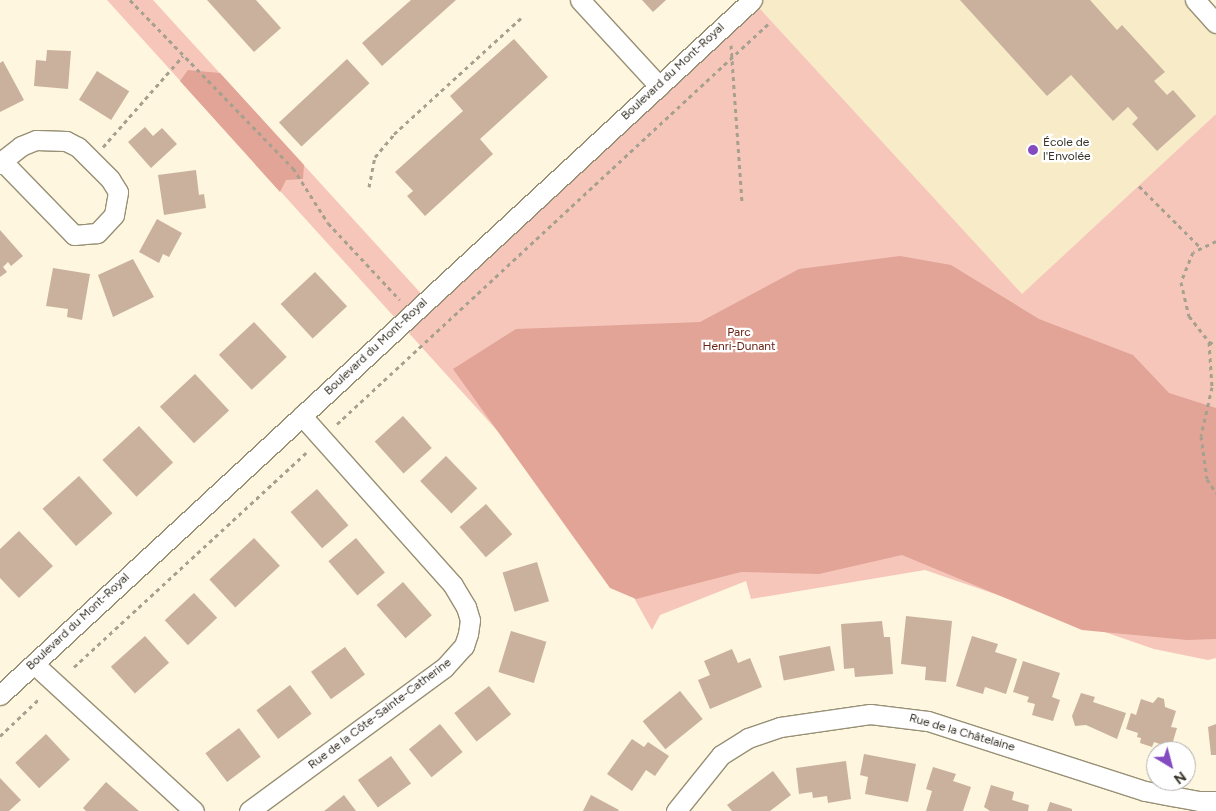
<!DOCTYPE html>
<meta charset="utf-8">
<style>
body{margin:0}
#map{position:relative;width:1216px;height:811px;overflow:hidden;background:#fef6df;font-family:Figtree,sans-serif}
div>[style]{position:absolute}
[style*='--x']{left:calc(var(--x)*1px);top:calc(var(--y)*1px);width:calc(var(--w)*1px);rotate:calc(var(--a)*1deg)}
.built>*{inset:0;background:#f8ecc8}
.green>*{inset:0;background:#f7c6bb}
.forest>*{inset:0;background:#e1a496}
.building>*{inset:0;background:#c9b19d;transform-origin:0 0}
.path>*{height:3px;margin-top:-1.5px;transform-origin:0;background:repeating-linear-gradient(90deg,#a6a08e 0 4px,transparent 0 8px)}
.roads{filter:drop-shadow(1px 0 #989075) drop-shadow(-1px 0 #989075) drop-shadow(0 1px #989075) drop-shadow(0 -1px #989075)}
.minor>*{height:19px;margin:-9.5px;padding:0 9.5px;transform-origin:9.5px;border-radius:9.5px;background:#fff}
.dots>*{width:14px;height:14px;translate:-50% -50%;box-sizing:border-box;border:2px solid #fff;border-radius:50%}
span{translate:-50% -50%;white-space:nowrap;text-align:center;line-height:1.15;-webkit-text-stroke:4.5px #fff;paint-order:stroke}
.street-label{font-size:12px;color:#373328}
.poi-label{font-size:12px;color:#373328}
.left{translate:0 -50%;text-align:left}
.park-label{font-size:12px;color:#6a2215}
.north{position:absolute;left:1146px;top:741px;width:50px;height:50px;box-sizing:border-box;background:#fff;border:1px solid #afada9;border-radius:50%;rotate:143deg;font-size:14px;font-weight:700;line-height:20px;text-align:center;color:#373328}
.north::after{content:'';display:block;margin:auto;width:18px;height:22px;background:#844bc1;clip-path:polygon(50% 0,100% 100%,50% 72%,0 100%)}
</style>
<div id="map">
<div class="built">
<i style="clip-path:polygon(752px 0,1195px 0,1216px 23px,1216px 114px,1022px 295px)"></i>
</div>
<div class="green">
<i style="clip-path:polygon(107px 0,153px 0,427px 300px,752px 0,1022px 294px,1216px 114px,1216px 658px,1208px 660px,1154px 649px,925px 570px,751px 599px,746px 581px,660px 615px,652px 630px,610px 555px)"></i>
</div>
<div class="forest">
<i style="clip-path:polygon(188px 70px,220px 73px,304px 165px,303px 179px,286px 180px,280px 192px,180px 81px)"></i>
<i style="clip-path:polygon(900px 256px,951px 265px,1039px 319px,1133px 355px,1169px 393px,1216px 408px,1216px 639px,1187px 640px,1082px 630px,902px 555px,819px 574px,741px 572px,636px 599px,610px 588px,453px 369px,516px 329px,700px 322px,799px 269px)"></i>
</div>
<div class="building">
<i style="clip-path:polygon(207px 0,256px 0,281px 28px,254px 52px)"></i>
<i style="clip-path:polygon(411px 0,456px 0,382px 66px,362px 43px)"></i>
<i style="clip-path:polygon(642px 0,666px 0,653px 12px)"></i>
<i style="clip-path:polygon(960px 0,1090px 0,1117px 30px,1122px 25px,1165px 72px,1154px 81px,1167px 95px,1173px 90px,1196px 116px,1157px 151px,1132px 124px,1138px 118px,1128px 107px,1113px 121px,1071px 75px,1047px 96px)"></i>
<i style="clip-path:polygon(514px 39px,548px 77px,480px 139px,493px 154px,425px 216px,407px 196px,413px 191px,395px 172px,463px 111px,450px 96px)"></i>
<i style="clip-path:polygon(47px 50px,71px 51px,68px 89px,34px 86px,36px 60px,46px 61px)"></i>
<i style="left:347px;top:59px;width:33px;height:93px;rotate:47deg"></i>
<i style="clip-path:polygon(3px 61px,24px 100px,0 112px,0 63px)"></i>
<i style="left:97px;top:71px;width:38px;height:34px;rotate:32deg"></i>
<i style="clip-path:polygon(145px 127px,153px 136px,162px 128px,177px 144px,151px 168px,128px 142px)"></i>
<i style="clip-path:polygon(196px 170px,199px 195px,204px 194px,206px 208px,164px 215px,158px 175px)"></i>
<i style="clip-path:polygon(157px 219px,182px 233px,169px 257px,163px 254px,159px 263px,139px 252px)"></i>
<i style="clip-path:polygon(0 230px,23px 256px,11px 266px,8px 262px,3px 267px,7px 272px,0 277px)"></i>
<i style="clip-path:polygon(133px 259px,154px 297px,113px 317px,98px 275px)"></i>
<i style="clip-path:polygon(53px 268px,90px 274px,82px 320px,67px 317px,68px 309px,46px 306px)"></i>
<i style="left:315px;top:272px;width:47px;height:47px;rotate:47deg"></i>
<i style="left:254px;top:322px;width:48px;height:48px;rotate:47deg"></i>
<i style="left:195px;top:374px;width:50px;height:48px;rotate:47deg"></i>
<i style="left:403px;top:416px;width:43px;height:38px;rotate:48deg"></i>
<i style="left:139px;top:426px;width:50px;height:50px;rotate:47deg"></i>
<i style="left:446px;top:456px;width:45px;height:36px;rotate:46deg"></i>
<i style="left:79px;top:476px;width:50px;height:49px;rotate:48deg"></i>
<i style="left:317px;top:489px;width:48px;height:35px;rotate:49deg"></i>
<i style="left:486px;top:504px;width:40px;height:35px;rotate:49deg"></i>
<i style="clip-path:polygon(19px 531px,53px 566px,19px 598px,0 578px,0 549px)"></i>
<i style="left:254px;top:538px;width:38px;height:61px;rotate:47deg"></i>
<i style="left:356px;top:538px;width:45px;height:36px;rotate:50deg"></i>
<i style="left:537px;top:562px;width:41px;height:36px;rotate:73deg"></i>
<i style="left:403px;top:582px;width:44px;height:35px;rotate:49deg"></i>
<i style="left:194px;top:593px;width:34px;height:40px;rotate:47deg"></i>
<i style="clip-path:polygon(906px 616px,952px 621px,946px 682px,925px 680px,926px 667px,901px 664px)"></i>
<i style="clip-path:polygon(882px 621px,884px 637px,890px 637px,893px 674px,855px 677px,854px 668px,844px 669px,841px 624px)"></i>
<i style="left:511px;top:631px;width:37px;height:43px;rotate:17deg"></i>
<i style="left:145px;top:636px;width:36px;height:46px;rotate:48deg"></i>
<i style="clip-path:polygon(972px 636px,998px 644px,995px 652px,1017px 659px,1006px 694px,985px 687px,983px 694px,956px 686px)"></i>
<i style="left:830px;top:646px;width:25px;height:52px;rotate:79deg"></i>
<i style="left:345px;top:647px;width:34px;height:42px;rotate:54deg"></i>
<i style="clip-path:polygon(732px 649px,738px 663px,750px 658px,762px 687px,710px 709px,698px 680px,710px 675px,704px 661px)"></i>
<i style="clip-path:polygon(1023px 661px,1060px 673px,1052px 697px,1060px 700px,1053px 721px,1032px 715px,1035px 704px,1027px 702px,1029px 697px,1013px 692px)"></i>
<i style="left:290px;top:685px;width:36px;height:42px;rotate:53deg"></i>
<i style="left:489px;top:686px;width:36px;height:44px;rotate:52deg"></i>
<i style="left:680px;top:691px;width:36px;height:48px;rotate:51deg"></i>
<i style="clip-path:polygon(1081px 693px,1095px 697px,1093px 702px,1126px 713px,1117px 739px,1086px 725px,1075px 726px,1072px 716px)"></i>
<i style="clip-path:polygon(1158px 697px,1164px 699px,1165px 707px,1176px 711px,1171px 727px,1177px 728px,1171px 748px,1154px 742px,1152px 747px,1140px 743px,1141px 738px,1137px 737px,1138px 733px,1126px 729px,1131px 713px,1136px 715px,1141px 699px,1153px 703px)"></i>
<i style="left:440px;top:724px;width:36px;height:40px;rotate:51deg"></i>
<i style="clip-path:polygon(1216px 724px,1216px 755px,1211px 755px,1208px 727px)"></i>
<i style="left:239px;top:728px;width:36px;height:42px;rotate:53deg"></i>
<i style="left:46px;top:734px;width:35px;height:42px;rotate:47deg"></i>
<i style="clip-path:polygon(632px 739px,644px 747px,648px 742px,669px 756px,655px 776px,646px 770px,632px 791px,607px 774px)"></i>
<i style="clip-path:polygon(864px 754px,916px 764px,908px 802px,865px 794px,868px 777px,860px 775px)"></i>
<i style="left:391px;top:756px;width:34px;height:41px;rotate:54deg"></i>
<i style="clip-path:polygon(846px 761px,851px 799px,828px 803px,827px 796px,813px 798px,812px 792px,799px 794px,796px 768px)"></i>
<i style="clip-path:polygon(933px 767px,956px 774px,953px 781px,971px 787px,963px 811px,926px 811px,932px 791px,926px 789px)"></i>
<i style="clip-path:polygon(773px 771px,791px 795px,770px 811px,732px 811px,727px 805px)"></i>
<i style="clip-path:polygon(0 778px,21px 800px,9px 811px,0 811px)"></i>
<i style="clip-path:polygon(106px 782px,123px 797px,139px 811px,86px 811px,83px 808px)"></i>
<i style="clip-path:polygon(991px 785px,1014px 792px,1012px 800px,1029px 805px,1028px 811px,990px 811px,984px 807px)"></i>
<i style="clip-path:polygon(344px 795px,356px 811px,324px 811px,328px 808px)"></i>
<i style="clip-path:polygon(591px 795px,619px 810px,618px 811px,583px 811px)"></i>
<i style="clip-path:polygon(1050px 802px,1072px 809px,1072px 811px,1047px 811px)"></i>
</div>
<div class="path">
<i style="--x:130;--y:0;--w:234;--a:45.9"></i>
<i style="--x:293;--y:168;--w:65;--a:57.5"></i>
<i style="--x:328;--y:223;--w:105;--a:46.9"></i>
<i style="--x:731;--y:45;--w:156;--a:86"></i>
<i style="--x:103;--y:147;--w:121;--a:-48.7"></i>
<i style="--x:1139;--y:186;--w:88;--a:45"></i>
<i style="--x:369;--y:187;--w:31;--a:-79"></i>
<i style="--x:375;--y:157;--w:30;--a:-50"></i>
<i style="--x:394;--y:134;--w:172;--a:-42.4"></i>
<i style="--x:1216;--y:241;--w:25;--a:154"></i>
<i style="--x:1193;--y:252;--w:32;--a:112"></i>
<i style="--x:1181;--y:282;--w:35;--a:77"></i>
<i style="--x:1189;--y:316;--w:33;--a:52"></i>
<i style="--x:1209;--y:342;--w:8;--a:23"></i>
<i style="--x:1209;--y:342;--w:45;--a:86.2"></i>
<i style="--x:1212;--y:387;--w:50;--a:102.7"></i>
<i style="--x:1201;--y:436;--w:43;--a:82.1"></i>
<i style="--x:1207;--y:479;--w:17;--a:57"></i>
<i style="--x:337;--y:424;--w:588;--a:-42.86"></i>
<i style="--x:74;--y:667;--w:316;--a:-42.7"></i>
<i style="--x:0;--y:736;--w:55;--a:-43.5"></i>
</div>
<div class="roads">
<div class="minor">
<i style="--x:580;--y:0;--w:117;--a:47.4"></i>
<i style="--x:1195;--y:0;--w:31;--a:48"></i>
<i style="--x:0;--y:164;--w:4;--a:-56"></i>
<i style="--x:2;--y:161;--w:24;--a:-38"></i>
<i style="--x:21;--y:146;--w:16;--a:-22"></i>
<i style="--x:36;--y:140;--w:30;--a:2"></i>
<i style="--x:66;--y:141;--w:13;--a:27"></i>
<i style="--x:78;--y:147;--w:45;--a:45"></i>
<i style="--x:110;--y:179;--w:15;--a:58"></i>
<i style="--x:118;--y:192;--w:23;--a:100"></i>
<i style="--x:114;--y:215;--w:25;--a:133"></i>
<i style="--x:97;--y:233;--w:23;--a:175"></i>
<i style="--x:74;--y:235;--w:103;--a:-134.2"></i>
<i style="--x:34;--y:664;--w:217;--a:42.6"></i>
<i style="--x:0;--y:695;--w:1024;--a:-42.74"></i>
<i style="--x:249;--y:811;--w:242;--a:-36.3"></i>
<i style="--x:444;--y:668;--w:30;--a:-48"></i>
<i style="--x:464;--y:646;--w:13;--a:-72"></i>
<i style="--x:468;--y:634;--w:14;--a:-82"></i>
<i style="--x:470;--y:620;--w:14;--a:-107"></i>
<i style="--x:466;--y:607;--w:26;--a:-121"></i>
<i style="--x:453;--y:585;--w:227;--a:-131.8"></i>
<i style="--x:676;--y:811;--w:72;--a:-51.2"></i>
<i style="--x:721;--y:755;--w:32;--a:-32"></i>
<i style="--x:748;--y:738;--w:34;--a:-19"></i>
<i style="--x:780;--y:727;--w:91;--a:-8.2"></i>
<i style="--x:870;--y:714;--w:58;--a:6.9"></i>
<i style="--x:928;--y:721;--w:228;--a:17.9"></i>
<i style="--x:1145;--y:791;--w:55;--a:10.5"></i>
<i style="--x:1199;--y:801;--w:17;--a:0"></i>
</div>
</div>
<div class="dots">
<i style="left:1033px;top:150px;background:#844bc1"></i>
</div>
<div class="street-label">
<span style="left:673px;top:72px;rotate:-43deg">Boulevard du Mont-Royal</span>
<span style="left:376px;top:347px;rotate:-43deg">Boulevard du Mont-Royal</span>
<span style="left:78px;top:622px;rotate:-43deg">Boulevard du Mont-Royal</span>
<span style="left:380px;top:714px;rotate:-37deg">Rue de la Côte-Sainte-Catherine</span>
<span style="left:962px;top:733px;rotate:16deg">Rue de la Châtelaine</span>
</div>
<div class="poi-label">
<span class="left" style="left:1043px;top:150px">École de<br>l'Envolée</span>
</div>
<div class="park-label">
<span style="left:739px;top:340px">Parc<br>Henri-Dunant</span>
</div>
<div class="north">N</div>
</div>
